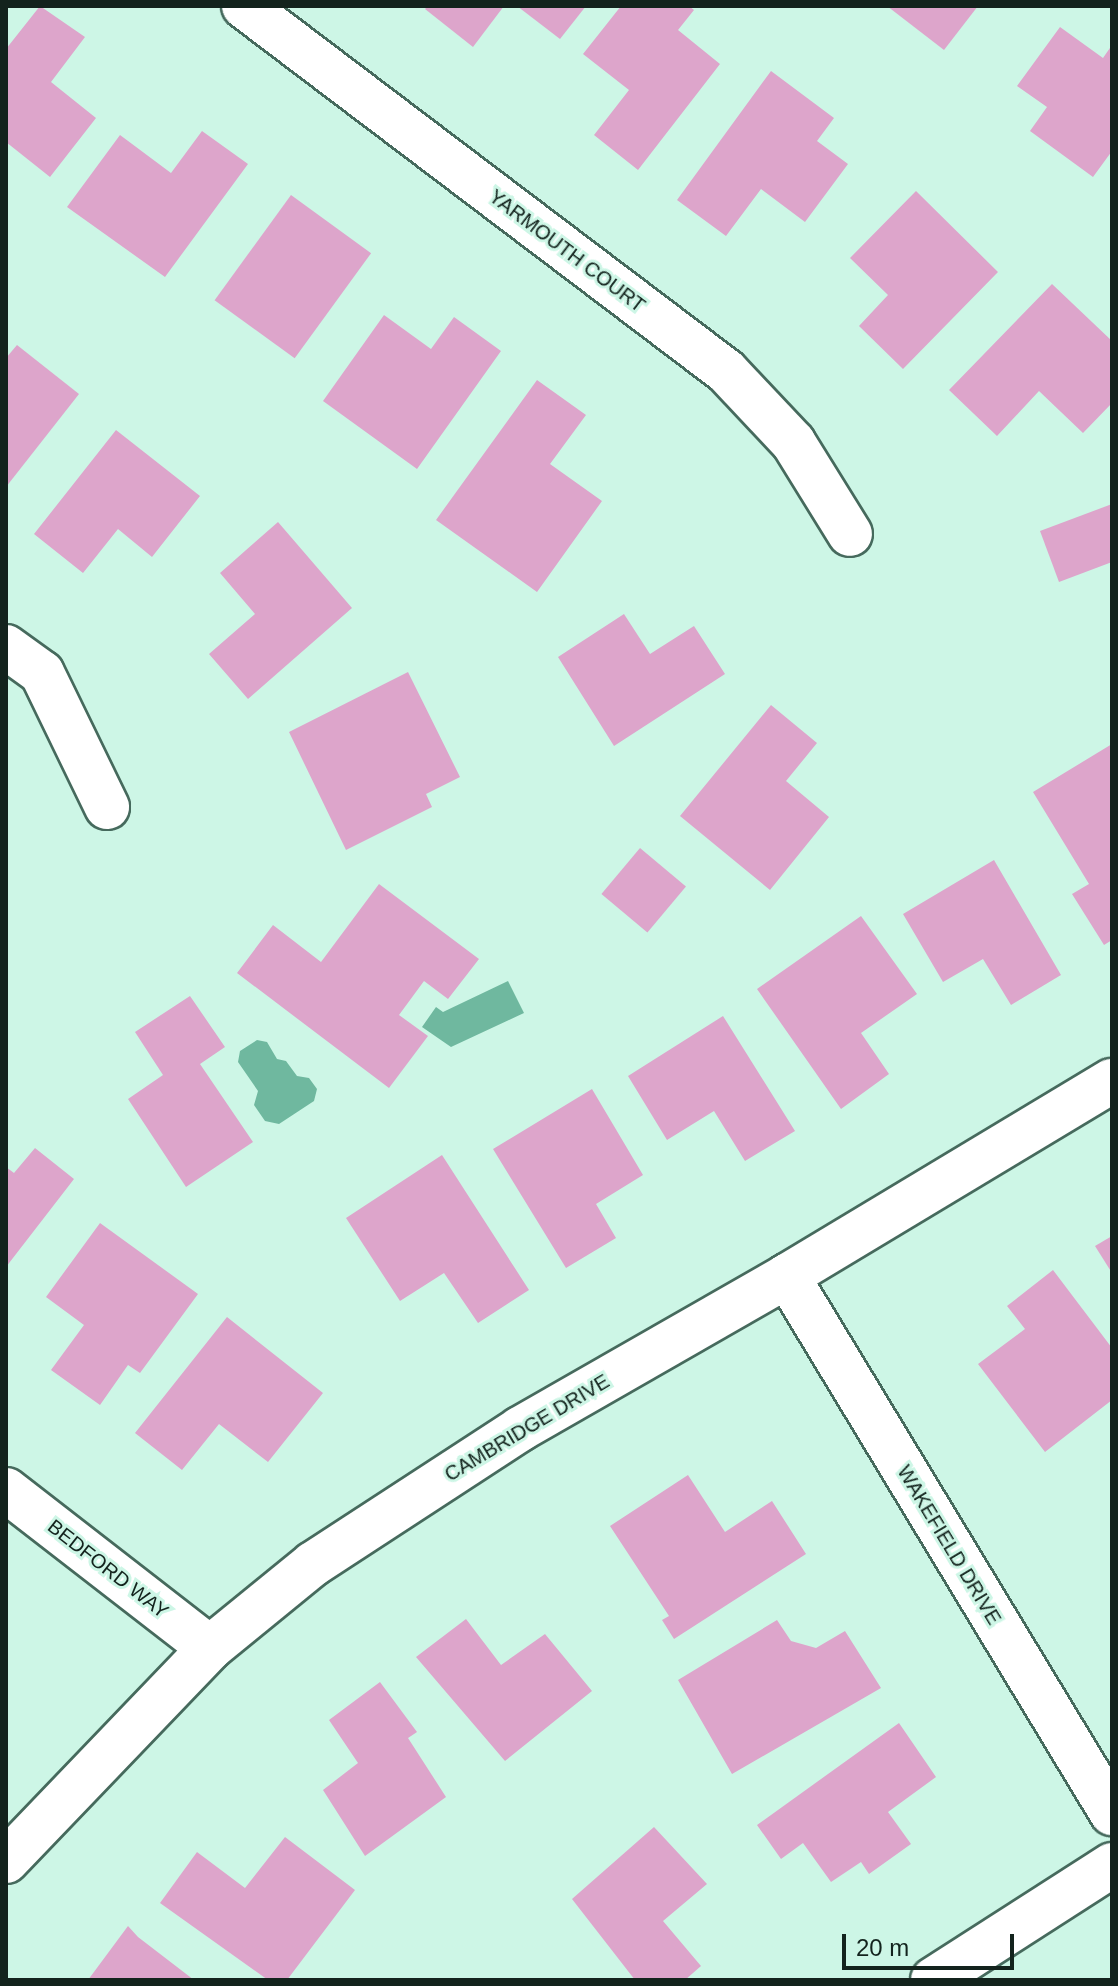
<!DOCTYPE html>
<style>
body{margin:0}
#map{position:relative;width:1118px;height:1986px;overflow:hidden;background:#cdf6e6;font-family:Arial,sans-serif}
div>[style]{position:absolute}
[style*='--x']{left:calc(var(--x)*1px);top:calc(var(--y)*1px);width:calc(var(--w)*1px);rotate:calc(var(--a)*1deg)}
.water>*{inset:0;background:#6fb89f}
.building>*{inset:0;background:#dda5cb;transform-origin:0 0}
.roads{filter:drop-shadow(2px 0 #466a5d) drop-shadow(-2px 0 #466a5d) drop-shadow(0 2px #466a5d) drop-shadow(0 -2px #466a5d)}
.minor>*{height:44px;margin:-22px;padding:0 22px;transform-origin:22px;border-radius:22px;background:#fff}
span{translate:-50% -50%;white-space:nowrap;text-align:center;line-height:1.15;-webkit-text-stroke:6px #cdf6e6;paint-order:stroke}
.street-label{font-size:20px;color:#13231d}
.frame{position:absolute;inset:0;border:8px solid #13231d;pointer-events:none}
.scale{position:absolute;left:842px;top:1934px;width:172px;height:36px;box-sizing:border-box;border:4px solid #13231d;border-top:0;padding-left:10px;font-size:24px;line-height:28px;white-space:nowrap;color:#13231d;-webkit-text-stroke:6px #cdf6e6;paint-order:stroke}
</style>
<div id="map">
<div class="water">
<i style="clip-path:polygon(508px 981px,524px 1013px,451px 1047px,422px 1027px,436px 1007px,443px 1012px)"></i>
<i style="clip-path:polygon(257px 1040px,267px 1042px,277px 1059px,286px 1061px,297px 1076px,309px 1078px,317px 1089px,314px 1101px,279px 1124px,265px 1121px,254px 1105px,258px 1091px,238px 1062px,240px 1051px)"></i>
</div>
<div class="building">
<i style="clip-path:polygon(40px 6px,85px 37px,51px 82px,96px 118px,50px 177px,6px 142px,6px 49px)"></i>
<i style="clip-path:polygon(428px 6px,504px 6px,473px 47px,425px 9px)"></i>
<i style="clip-path:polygon(517px 6px,586px 6px,560px 39px)"></i>
<i style="clip-path:polygon(621px 6px,689px 6px,694px 10px,678px 30px,720px 64px,638px 170px,594px 135px,629px 90px,583px 54px)"></i>
<i style="clip-path:polygon(887px 6px,978px 6px,944px 50px)"></i>
<i style="clip-path:polygon(1060px 27px,1103px 58px,1112px 45px,1112px 151px,1093px 177px,1030px 131px,1047px 107px,1017px 86px)"></i>
<i style="clip-path:polygon(771px 71px,834px 118px,817px 141px,848px 164px,805px 222px,761px 189px,726px 236px,677px 200px)"></i>
<i style="clip-path:polygon(202px 131px,248px 164px,165px 277px,67px 207px,120px 135px,171px 173px)"></i>
<i style="clip-path:polygon(916px 191px,998px 272px,903px 369px,859px 326px,888px 295px,850px 258px)"></i>
<i style="left:291px;top:195px;width:99px;height:130px;rotate:36deg"></i>
<i style="clip-path:polygon(1052px 284px,1112px 341px,1112px 403px,1083px 433px,1039px 391px,997px 436px,949px 390px)"></i>
<i style="clip-path:polygon(384px 315px,431px 349px,454px 317px,501px 351px,417px 469px,323px 401px)"></i>
<i style="clip-path:polygon(17px 345px,79px 394px,6px 487px,6px 358px)"></i>
<i style="clip-path:polygon(537px 380px,586px 415px,550px 464px,602px 501px,537px 592px,436px 520px)"></i>
<i style="clip-path:polygon(116px 430px,200px 496px,152px 557px,118px 529px,83px 573px,34px 534px)"></i>
<i style="clip-path:polygon(1112px 504px,1112px 562px,1059px 582px,1040px 531px)"></i>
<i style="clip-path:polygon(278px 522px,352px 608px,248px 699px,209px 654px,255px 614px,220px 573px)"></i>
<i style="clip-path:polygon(624px 614px,650px 654px,694px 626px,725px 674px,614px 746px,558px 657px)"></i>
<i style="clip-path:polygon(408px 672px,460px 777px,426px 794px,432px 807px,346px 850px,289px 732px)"></i>
<i style="clip-path:polygon(771px 705px,817px 743px,786px 781px,829px 817px,770px 890px,680px 816px)"></i>
<i style="clip-path:polygon(1112px 744px,1112px 940px,1104px 945px,1072px 894px,1089px 884px,1033px 792px)"></i>
<i style="left:640px;top:848px;width:60px;height:60px;rotate:40deg"></i>
<i style="clip-path:polygon(994px 860px,1061px 975px,1011px 1005px,983px 959px,943px 982px,903px 914px)"></i>
<i style="clip-path:polygon(379px 884px,479px 959px,448px 999px,424px 981px,399px 1015px,428px 1036px,389px 1088px,237px 973px,273px 925px,321px 962px)"></i>
<i style="clip-path:polygon(861px 916px,917px 994px,861px 1033px,889px 1074px,841px 1109px,757px 989px)"></i>
<i style="clip-path:polygon(190px 996px,225px 1047px,200px 1064px,253px 1142px,186px 1187px,128px 1099px,163px 1075px,135px 1032px)"></i>
<i style="clip-path:polygon(723px 1016px,795px 1131px,745px 1161px,714px 1111px,667px 1140px,628px 1076px)"></i>
<i style="clip-path:polygon(592px 1089px,643px 1175px,596px 1204px,616px 1238px,566px 1268px,493px 1149px)"></i>
<i style="clip-path:polygon(35px 1148px,74px 1179px,6px 1267px,6px 1167px,14px 1173px)"></i>
<i style="clip-path:polygon(442px 1155px,529px 1290px,478px 1323px,444px 1273px,400px 1301px,346px 1218px)"></i>
<i style="clip-path:polygon(100px 1223px,198px 1294px,140px 1373px,128px 1365px,100px 1405px,51px 1370px,84px 1325px,46px 1297px)"></i>
<i style="clip-path:polygon(1112px 1236px,1112px 1273px,1095px 1246px)"></i>
<i style="clip-path:polygon(1053px 1270px,1112px 1348px,1112px 1400px,1045px 1452px,978px 1364px,1025px 1329px,1007px 1306px)"></i>
<i style="clip-path:polygon(227px 1317px,323px 1393px,268px 1462px,219px 1424px,182px 1470px,135px 1433px)"></i>
<i style="clip-path:polygon(688px 1475px,725px 1532px,772px 1501px,806px 1554px,674px 1639px,662px 1620px,669px 1616px,610px 1526px)"></i>
<i style="clip-path:polygon(466px 1619px,501px 1665px,545px 1634px,592px 1691px,505px 1761px,416px 1657px)"></i>
<i style="clip-path:polygon(777px 1620px,791px 1641px,816px 1648px,845px 1631px,881px 1688px,732px 1774px,678px 1680px)"></i>
<i style="clip-path:polygon(380px 1682px,417px 1732px,408px 1738px,446px 1797px,365px 1856px,323px 1790px,358px 1763px,329px 1720px)"></i>
<i style="clip-path:polygon(899px 1723px,936px 1777px,888px 1812px,911px 1844px,869px 1874px,861px 1862px,831px 1882px,803px 1843px,781px 1859px,757px 1825px)"></i>
<i style="clip-path:polygon(654px 1827px,707px 1884px,663px 1921px,701px 1966px,685px 1980px,635px 1980px,572px 1899px)"></i>
<i style="clip-path:polygon(285px 1837px,355px 1890px,287px 1980px,268px 1980px,160px 1903px,197px 1852px,245px 1888px)"></i>
<i style="clip-path:polygon(128px 1926px,138px 1937px,194px 1980px,88px 1980px)"></i>
</div>
<div class="roads">
<div class="minor">
<i style="--x:244;--y:6;--w:605;--a:37.14"></i>
<i style="--x:726;--y:371;--w:98;--a:46.7"></i>
<i style="--x:793;--y:442;--w:108;--a:58.2"></i>
<i style="--x:6;--y:647;--w:44;--a:35.8"></i>
<i style="--x:42;--y:673;--w:149;--a:64.1"></i>
<i style="--x:787;--y:1276;--w:628;--a:58.82"></i>
<i style="--x:6;--y:1490;--w:258;--a:37.8"></i>
<i style="--x:6;--y:1861;--w:295;--a:-46.2"></i>
<i style="--x:210;--y:1648;--w:133;--a:-39.2"></i>
<i style="--x:313;--y:1564;--w:247;--a:-33.1"></i>
<i style="--x:520;--y:1429;--w:308;--a:-29.8"></i>
<i style="--x:787;--y:1276;--w:379;--a:-31"></i>
<i style="--x:933;--y:1980;--w:213;--a:-32.7"></i>
</div>
</div>
<div class="street-label">
<span style="left:567px;top:251px;rotate:37deg">YARMOUTH COURT</span>
<span style="left:527px;top:1428px;rotate:-31deg">CAMBRIDGE DRIVE</span>
<span style="left:949px;top:1545px;rotate:59deg">WAKEFIELD DRIVE</span>
<span style="left:108px;top:1569px;rotate:38deg">BEDFORD WAY</span>
</div>
<div class="frame"></div>
<div class="scale">20 m</div>
</div>
